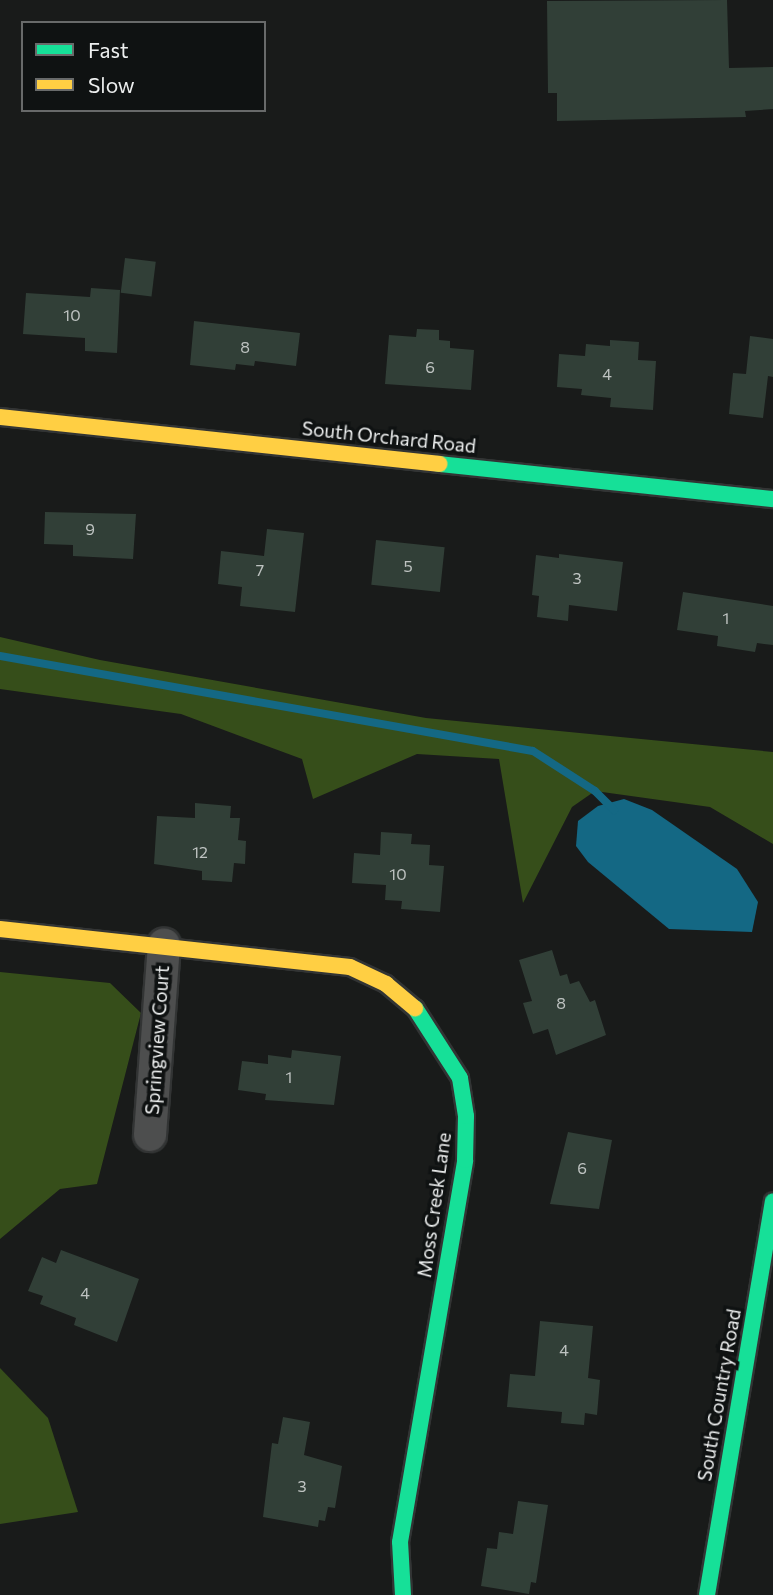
<!DOCTYPE html>
<style>
body{margin:0}
#map{position:relative;width:773px;height:1595px;overflow:hidden;background:#191b1a;font-family:Commissioner,sans-serif}
div>[style]{position:absolute}
[style*='--x']{left:calc(var(--x)*1px);top:calc(var(--y)*1px);width:calc(var(--w)*1px);rotate:calc(var(--a)*1deg)}
.forest>*{inset:0;background:#364e1a}
.water>*{inset:0;background:#146884}
.stream>*{height:8px;margin:-4px;padding:0 4px;transform-origin:4px;border-radius:4px;background:#146884}
.building>*{inset:0;background:#313f37;transform-origin:0 0}
.roads{filter:drop-shadow(2px 0 #323434) drop-shadow(-2px 0 #323434) drop-shadow(0 2px #323434) drop-shadow(0 -2px #323434)}
.street>*{height:32px;margin:-16px;padding:0 16px;transform-origin:16px;border-radius:16px;background:#4d4e4e}
.fast>*{height:16px;margin:-8px;padding:0 8px;transform-origin:8px;border-radius:8px;background:#16e098}
.slow>*{height:16px;margin:-8px;padding:0 8px;transform-origin:8px;border-radius:8px;background:#ffcf43}
span{translate:-50% -50%;white-space:nowrap;text-align:center;line-height:1.15;-webkit-text-stroke:7px #0f1212;paint-order:stroke}
.number-label{font-size:16px;color:#bec3c1}
.number-label span{-webkit-text-stroke-width:0}
.street-label{font-size:19px;color:#edefef}
.legend{position:absolute;left:21px;top:21px;width:245px;height:91px;box-sizing:border-box;background:#0f1212;border:2px solid #686a6a;margin:0;padding:9px 12px;list-style:none;font-size:21px;color:#edefef}
.legend li{display:flex;align-items:center;gap:14px;height:35px}
.legend b{width:35px;border:2px solid #686a6a}
</style>
<div id="map">
<div class="forest">
<i style="clip-path:polygon(0 637px,100px 660px,426px 718px,773px 752px,773px 844px,710px 807px,595px 791px,572px 807px,523px 903px,499px 759px,417px 754px,313px 799px,302px 759px,181px 714px,0 689px)"></i>
<i style="clip-path:polygon(0 972px,110px 983px,141px 1013px,97px 1184px,60px 1189px,0 1239px)"></i>
<i style="clip-path:polygon(0 1368px,48px 1418px,78px 1512px,0 1524px)"></i>
</div>
<div class="water">
<i style="clip-path:polygon(624px 799px,652px 810px,737px 869px,758px 902px,752px 932px,669px 929px,588px 862px,576px 846px,578px 821px,598px 806px)"></i>
</div>
<div class="stream">
<i style="--x:0;--y:656;--w:541;--a:10.11"></i>
<i style="--x:533;--y:751;--w:74;--a:32.8"></i>
<i style="--x:595;--y:791;--w:27;--a:45"></i>
</div>
<div class="building">
<i style="clip-path:polygon(727px 0,729px 68px,773px 67px,773px 109px,745px 111px,746px 117px,557px 121px,557px 93px,548px 93px,547px 1px)"></i>
<i style="left:125px;top:258px;width:31px;height:35px;rotate:7deg"></i>
<i style="clip-path:polygon(91px 288px,120px 290px,117px 353px,85px 351px,85px 338px,23px 334px,26px 293px,90px 297px)"></i>
<i style="clip-path:polygon(194px 321px,300px 333px,296px 366px,255px 361px,254px 366px,236px 364px,235px 370px,190px 365px)"></i>
<i style="clip-path:polygon(417px 329px,439px 330px,439px 340px,450px 341px,450px 348px,474px 350px,471px 390px,385px 384px,389px 335px,416px 337px)"></i>
<i style="clip-path:polygon(750px 336px,773px 339px,773px 377px,768px 376px,763px 418px,729px 414px,733px 373px,746px 374px)"></i>
<i style="clip-path:polygon(610px 340px,639px 342px,638px 360px,656px 361px,653px 410px,610px 407px,611px 398px,581px 395px,582px 389px,557px 387px,559px 354px,585px 356px,586px 344px,610px 346px)"></i>
<i style="clip-path:polygon(45px 512px,136px 514px,133px 559px,73px 556px,73px 545px,44px 544px)"></i>
<i style="clip-path:polygon(267px 529px,304px 533px,295px 612px,240px 606px,242px 587px,218px 584px,221px 551px,264px 556px)"></i>
<i style="left:376px;top:540px;width:69px;height:45px;rotate:6deg"></i>
<i style="clip-path:polygon(559px 554px,623px 562px,617px 611px,569px 605px,568px 621px,537px 617px,539px 596px,532px 595px,536px 555px,559px 558px)"></i>
<i style="clip-path:polygon(683px 592px,773px 606px,773px 645px,757px 643px,755px 652px,717px 646px,718px 636px,677px 630px)"></i>
<i style="clip-path:polygon(195px 803px,231px 806px,230px 818px,240px 818px,238px 840px,246px 841px,245px 864px,234px 863px,232px 882px,202px 880px,202px 871px,154px 864px,157px 816px,195px 818px)"></i>
<i style="clip-path:polygon(381px 832px,412px 834px,411px 844px,430px 845px,429px 865px,444px 866px,440px 912px,401px 909px,402px 901px,385px 900px,386px 885px,352px 883px,354px 853px,380px 855px)"></i>
<i style="clip-path:polygon(552px 950px,560px 976px,567px 974px,570px 984px,579px 981px,590px 1002px,595px 1000px,606px 1035px,556px 1055px,548px 1029px,533px 1034px,523px 1003px,532px 1001px,519px 960px)"></i>
<i style="clip-path:polygon(292px 1050px,341px 1056px,334px 1105px,265px 1100px,266px 1094px,238px 1090px,242px 1061px,268px 1064px,268px 1055px,291px 1058px)"></i>
<i style="clip-path:polygon(568px 1132px,612px 1140px,599px 1209px,550px 1204px)"></i>
<i style="clip-path:polygon(61px 1250px,139px 1279px,117px 1342px,74px 1325px,76px 1318px,40px 1304px,43px 1296px,28px 1291px,42px 1257px,56px 1263px)"></i>
<i style="clip-path:polygon(540px 1321px,593px 1326px,588px 1378px,600px 1380px,597px 1415px,585px 1413px,584px 1425px,561px 1423px,562px 1412px,507px 1407px,510px 1374px,535px 1376px)"></i>
<i style="clip-path:polygon(283px 1417px,310px 1422px,304px 1455px,342px 1466px,335px 1508px,328px 1507px,325px 1521px,319px 1520px,318px 1527px,263px 1517px,272px 1443px,278px 1444px)"></i>
<i style="clip-path:polygon(518px 1501px,548px 1505px,536px 1583px,531px 1582px,529px 1594px,481px 1586px,487px 1548px,497px 1549px,499px 1532px,513px 1534px)"></i>
</div>
<div class="roads">
<div class="street">
<i style="--x:150;--y:1135;--w:191;--a:-85.8"></i>
</div>
<div class="fast">
<i style="--x:439;--y:464;--w:336;--a:6"></i>
<i style="--x:403;--y:1595;--w:53;--a:-93.2"></i>
<i style="--x:400;--y:1542;--w:387;--a:-80.3"></i>
<i style="--x:465;--y:1160;--w:44;--a:-88.7"></i>
<i style="--x:466;--y:1116;--w:38;--a:-99"></i>
<i style="--x:460;--y:1078;--w:83;--a:-122.7"></i>
<i style="--x:707;--y:1595;--w:399;--a:-80.5"></i>
</div>
<div class="slow">
<i style="--x:0;--y:417;--w:442;--a:6.1"></i>
<i style="--x:0;--y:929;--w:352;--a:6.2"></i>
<i style="--x:350;--y:967;--w:40;--a:25"></i>
<i style="--x:386;--y:984;--w:38;--a:40"></i>
</div>
</div>
<div class="number-label">
<span style="left:72px;top:315px">10</span>
<span style="left:245px;top:347px">8</span>
<span style="left:430px;top:367px">6</span>
<span style="left:607px;top:374px">4</span>
<span style="left:90px;top:529px">9</span>
<span style="left:408px;top:566px">5</span>
<span style="left:260px;top:570px">7</span>
<span style="left:577px;top:578px">3</span>
<span style="left:726px;top:618px">1</span>
<span style="left:200px;top:852px">12</span>
<span style="left:398px;top:874px">10</span>
<span style="left:561px;top:1003px">8</span>
<span style="left:289px;top:1077px">1</span>
<span style="left:582px;top:1168px">6</span>
<span style="left:85px;top:1293px">4</span>
<span style="left:564px;top:1350px">4</span>
<span style="left:302px;top:1486px">3</span>
</div>
<div class="street-label">
<span style="left:389px;top:437px;rotate:6deg">South Orchard Road</span>
<span style="left:157px;top:1040px;rotate:-86deg">Springview Court</span>
<span style="left:434px;top:1205px;rotate:-82deg">Moss Creek Lane</span>
<span style="left:719px;top:1395px;rotate:-80deg">South Country Road</span>
</div>
<ul class="legend">
<li><b style="height:9px;background:#16e098"></b>Fast</li>
<li><b style="height:9px;background:#ffcf43"></b>Slow</li>
</ul>
</div>
